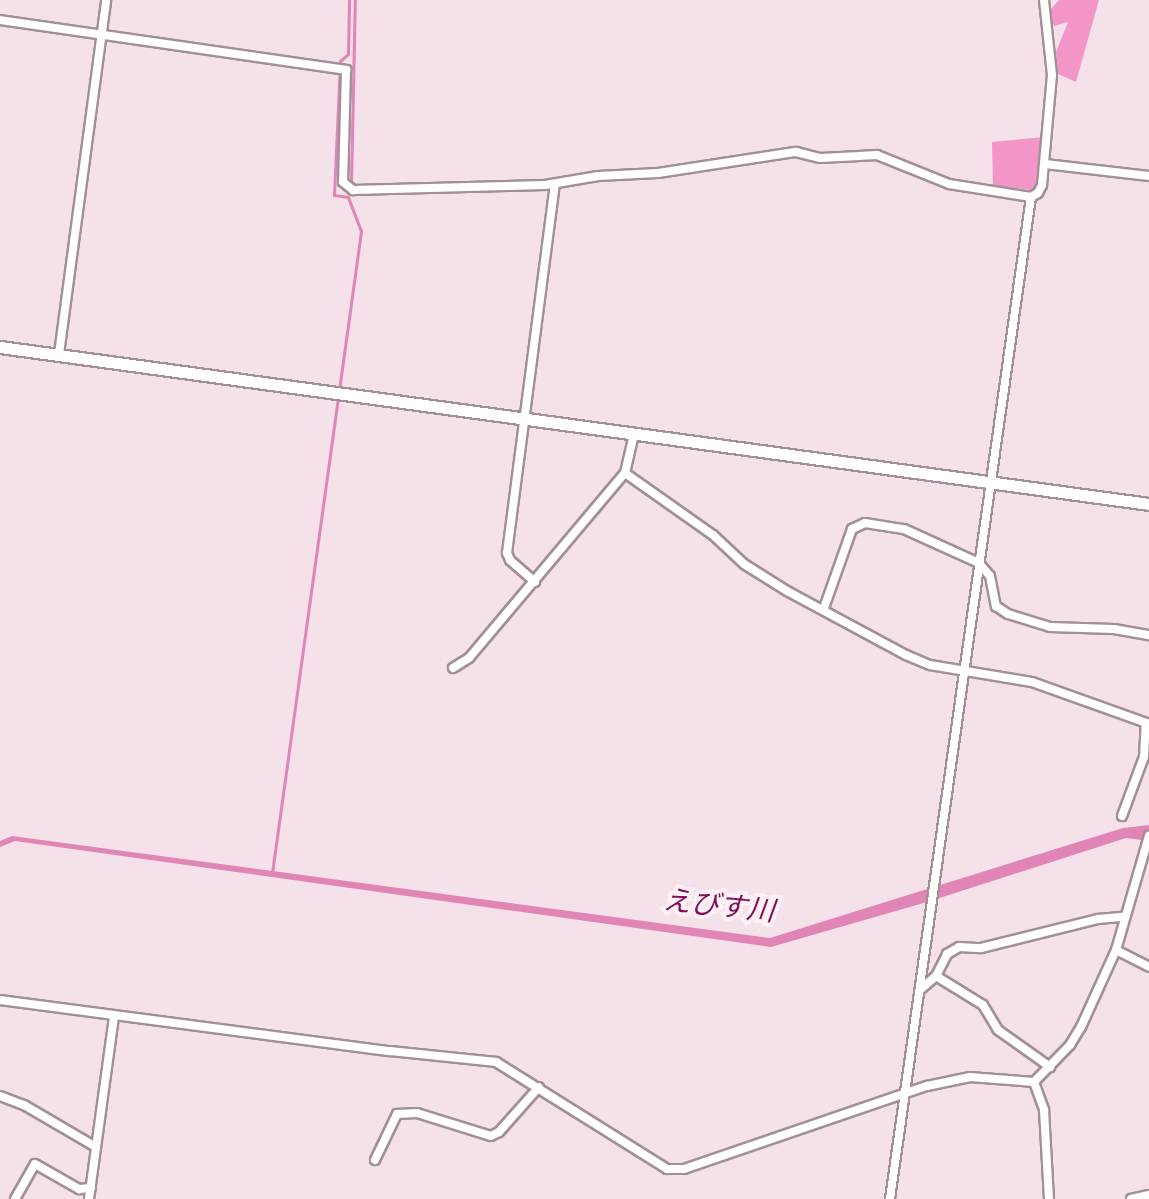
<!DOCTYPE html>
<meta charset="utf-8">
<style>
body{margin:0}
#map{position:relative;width:1149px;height:1199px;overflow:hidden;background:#f5e1ea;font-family:Manrope,"Noto Sans JP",sans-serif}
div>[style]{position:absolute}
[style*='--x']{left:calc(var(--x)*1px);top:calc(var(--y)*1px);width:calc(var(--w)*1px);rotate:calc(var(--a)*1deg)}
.forest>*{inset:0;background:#f395c6}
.water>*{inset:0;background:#e185b6}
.stream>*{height:3px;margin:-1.5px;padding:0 1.5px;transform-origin:1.5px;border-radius:1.5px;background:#e185b6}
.roads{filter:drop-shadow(2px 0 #a28f98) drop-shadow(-2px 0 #a28f98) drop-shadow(0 2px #a28f98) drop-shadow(0 -2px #a28f98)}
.minor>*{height:8px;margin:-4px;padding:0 4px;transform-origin:4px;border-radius:4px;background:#fff}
.tertiary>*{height:11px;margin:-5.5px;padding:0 5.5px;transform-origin:5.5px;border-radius:5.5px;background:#fff}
span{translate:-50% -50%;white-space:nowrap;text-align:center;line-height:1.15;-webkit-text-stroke:8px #fdf1f6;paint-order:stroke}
.water-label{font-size:28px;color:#7f0f57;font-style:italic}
</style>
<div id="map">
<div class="forest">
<i style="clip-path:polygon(1059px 0,1099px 0,1076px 82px,1058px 74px,1056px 52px,1068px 22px,1054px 26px,1049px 11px)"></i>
<i style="clip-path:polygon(1043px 137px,1036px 187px,1030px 190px,993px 185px,992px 142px)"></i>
</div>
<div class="water">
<i style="clip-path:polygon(1149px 825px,1149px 841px,1126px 838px,927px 902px,771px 947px,15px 841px,0 847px,0 841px,12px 836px,770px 938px,1123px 828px)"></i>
</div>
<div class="stream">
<i style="--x:351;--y:184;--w:184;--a:-88.8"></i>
<i style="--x:339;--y:390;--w:161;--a:-82.1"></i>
<i style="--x:361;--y:231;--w:36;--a:-111"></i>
<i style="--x:348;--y:197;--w:14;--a:-172"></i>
<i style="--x:334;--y:195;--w:134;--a:-87.4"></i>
<i style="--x:340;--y:61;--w:11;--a:-41"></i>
<i style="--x:348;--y:54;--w:54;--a:-88.9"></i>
<i style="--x:272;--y:873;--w:481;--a:-82.1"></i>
</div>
<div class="roads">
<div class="minor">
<i style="--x:0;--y:20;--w:350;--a:8.2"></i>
<i style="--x:346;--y:70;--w:112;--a:91.5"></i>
<i style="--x:343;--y:182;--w:13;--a:39"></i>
<i style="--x:353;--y:190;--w:192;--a:-1.5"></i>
<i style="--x:545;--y:185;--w:54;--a:-9.6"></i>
<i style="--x:598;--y:176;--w:60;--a:-2.9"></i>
<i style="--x:658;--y:173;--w:140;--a:-8.7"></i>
<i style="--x:796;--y:152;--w:25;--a:14"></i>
<i style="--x:820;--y:158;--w:57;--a:-3"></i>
<i style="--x:877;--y:155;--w:78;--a:21.9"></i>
<i style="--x:949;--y:184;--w:83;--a:9"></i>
<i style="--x:1031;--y:197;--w:8;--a:-30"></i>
<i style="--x:1038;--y:193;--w:9;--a:-63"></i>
<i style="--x:1042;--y:185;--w:110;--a:-84.8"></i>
<i style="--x:1052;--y:75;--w:75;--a:-96.1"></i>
<i style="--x:1045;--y:164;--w:105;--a:6.6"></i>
<i style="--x:59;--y:354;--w:357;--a:-82.4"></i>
<i style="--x:625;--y:473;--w:108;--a:35.2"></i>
<i style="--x:713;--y:535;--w:42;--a:43.1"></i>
<i style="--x:744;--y:564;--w:51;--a:32.1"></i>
<i style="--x:787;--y:591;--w:135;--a:28.3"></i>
<i style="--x:906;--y:655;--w:26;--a:23"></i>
<i style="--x:930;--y:665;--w:103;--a:9.5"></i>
<i style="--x:1032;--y:682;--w:124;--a:19.7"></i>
<i style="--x:535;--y:582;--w:33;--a:-139"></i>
<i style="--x:510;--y:560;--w:8;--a:-113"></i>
<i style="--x:507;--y:553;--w:372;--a:-82.6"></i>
<i style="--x:824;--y:608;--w:84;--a:-70.5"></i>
<i style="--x:852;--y:529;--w:14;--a:-25"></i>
<i style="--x:865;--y:523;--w:39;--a:9"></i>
<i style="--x:904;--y:529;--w:82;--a:24.4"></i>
<i style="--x:979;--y:563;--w:17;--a:50"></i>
<i style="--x:990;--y:576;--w:31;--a:79"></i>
<i style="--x:996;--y:606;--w:14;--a:34"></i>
<i style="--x:1008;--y:614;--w:44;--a:17.2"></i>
<i style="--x:1050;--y:627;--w:64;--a:1.8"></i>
<i style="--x:1114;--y:629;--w:36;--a:10"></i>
<i style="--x:453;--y:668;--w:19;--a:-32"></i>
<i style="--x:469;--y:658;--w:242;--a:-49.9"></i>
<i style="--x:625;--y:473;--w:40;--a:-77"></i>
<i style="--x:1122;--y:816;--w:63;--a:-69.6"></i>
<i style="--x:1144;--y:757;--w:34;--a:-87"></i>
<i style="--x:1116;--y:950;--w:37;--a:27"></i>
<i style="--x:936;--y:976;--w:25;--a:-63"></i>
<i style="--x:947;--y:954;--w:14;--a:-30"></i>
<i style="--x:959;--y:947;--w:22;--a:3"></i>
<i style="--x:981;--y:948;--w:121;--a:-13.9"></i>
<i style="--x:1098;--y:919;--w:25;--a:-5"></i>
<i style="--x:921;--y:989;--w:20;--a:-41"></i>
<i style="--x:936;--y:976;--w:55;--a:31.7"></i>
<i style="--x:983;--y:1005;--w:29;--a:59"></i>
<i style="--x:998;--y:1030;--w:64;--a:35.4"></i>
<i style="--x:0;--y:1000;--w:393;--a:7.5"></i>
<i style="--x:390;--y:1051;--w:107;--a:5.9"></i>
<i style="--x:496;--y:1062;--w:202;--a:32"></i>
<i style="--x:667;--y:1169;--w:17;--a:0"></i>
<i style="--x:684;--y:1169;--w:257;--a:-18.9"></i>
<i style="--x:927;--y:1086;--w:44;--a:-11.8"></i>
<i style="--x:970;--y:1077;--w:64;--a:4.5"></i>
<i style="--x:1034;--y:1082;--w:52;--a:-45.8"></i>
<i style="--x:1070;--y:1045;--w:21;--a:-59"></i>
<i style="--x:1081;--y:1027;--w:85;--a:-65.6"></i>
<i style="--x:1116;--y:950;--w:119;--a:-73.9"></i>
<i style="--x:1034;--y:1082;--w:30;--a:70"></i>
<i style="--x:1044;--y:1110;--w:89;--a:86.8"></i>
<i style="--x:0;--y:1096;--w:26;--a:21"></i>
<i style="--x:24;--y:1105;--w:83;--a:30.3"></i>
<i style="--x:375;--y:1160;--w:51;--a:-64.4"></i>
<i style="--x:397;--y:1114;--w:20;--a:-3"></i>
<i style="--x:417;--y:1113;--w:77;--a:17.3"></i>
<i style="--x:491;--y:1136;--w:9;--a:-27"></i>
<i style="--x:499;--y:1132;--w:60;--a:-48.4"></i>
<i style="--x:15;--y:1199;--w:40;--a:-60.3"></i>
<i style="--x:35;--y:1164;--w:51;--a:29.6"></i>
<i style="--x:79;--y:1189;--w:12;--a:-5"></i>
<i style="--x:89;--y:1199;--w:185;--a:-82.2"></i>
<i style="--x:890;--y:1199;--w:1012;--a:-81.99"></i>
<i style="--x:1131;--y:1199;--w:18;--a:-13"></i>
</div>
<div class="tertiary">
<i style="--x:0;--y:347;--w:1160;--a:7.78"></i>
</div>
</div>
<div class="water-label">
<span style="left:719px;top:904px;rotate:6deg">えびす川</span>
</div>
</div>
